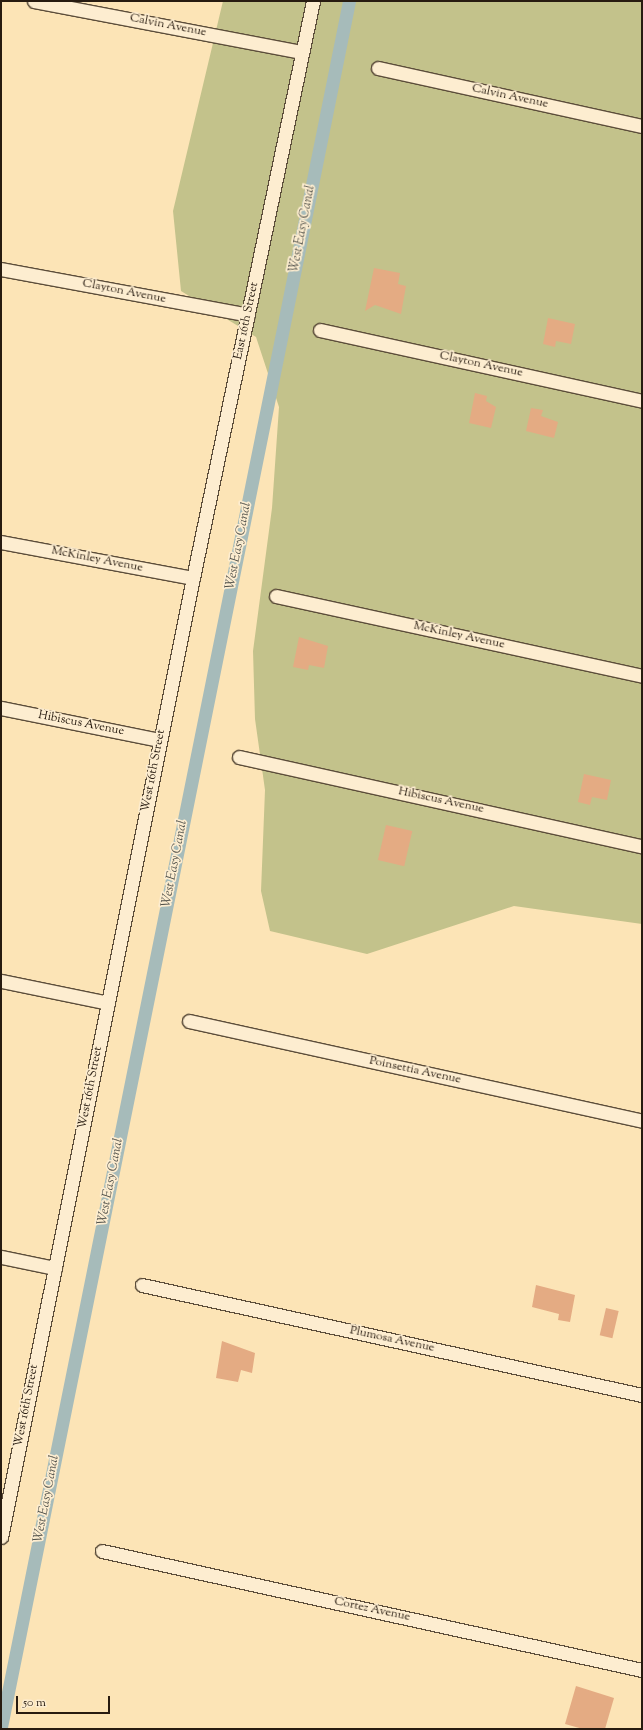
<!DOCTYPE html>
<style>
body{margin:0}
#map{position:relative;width:643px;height:1730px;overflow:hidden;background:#fce4b6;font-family:"Sorts Mill Goudy",serif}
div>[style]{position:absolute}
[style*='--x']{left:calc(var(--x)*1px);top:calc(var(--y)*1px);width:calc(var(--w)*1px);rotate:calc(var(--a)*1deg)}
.green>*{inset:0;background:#c3c28b}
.canal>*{height:13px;margin:-6.5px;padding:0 6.5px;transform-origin:6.5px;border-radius:6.5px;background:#a6bbba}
.building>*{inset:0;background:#e4ab83;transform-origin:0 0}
.roads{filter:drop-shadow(1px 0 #5c4d3a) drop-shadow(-1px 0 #5c4d3a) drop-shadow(0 1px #5c4d3a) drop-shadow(0 -1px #5c4d3a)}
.minor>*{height:13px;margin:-6.5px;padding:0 6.5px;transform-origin:6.5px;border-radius:6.5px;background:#fdedd0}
span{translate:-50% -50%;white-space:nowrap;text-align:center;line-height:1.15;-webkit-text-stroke:3.5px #fdedd0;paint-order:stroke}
.street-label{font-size:12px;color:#271b10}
.water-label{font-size:13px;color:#53534c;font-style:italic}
.frame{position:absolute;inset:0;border:2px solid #271b10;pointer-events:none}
.scale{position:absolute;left:16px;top:1696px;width:94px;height:18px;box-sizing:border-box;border:2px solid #271b10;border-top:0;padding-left:5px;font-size:12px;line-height:14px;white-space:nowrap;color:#271b10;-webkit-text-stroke:3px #fdedd0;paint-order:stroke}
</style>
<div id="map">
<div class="green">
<i style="clip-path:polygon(223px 1px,642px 1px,642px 924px,514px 906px,367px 954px,270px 931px,261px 891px,265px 790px,255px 719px,253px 651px,272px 508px,279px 407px,256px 337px,181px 291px,173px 211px)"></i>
</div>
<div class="canal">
<i style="--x:1;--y:1727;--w:1761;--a:-78.6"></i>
</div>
<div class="building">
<i style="clip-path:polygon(374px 268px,400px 273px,398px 284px,406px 286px,401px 314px,375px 305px,365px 311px)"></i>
<i style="clip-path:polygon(548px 318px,575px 324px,571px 344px,556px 341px,555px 347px,543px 344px)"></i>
<i style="clip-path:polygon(475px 393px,487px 396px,486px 401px,496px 407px,491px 428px,469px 423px)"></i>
<i style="clip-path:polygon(531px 408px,543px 410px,541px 416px,558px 422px,554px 438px,526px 431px)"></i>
<i style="clip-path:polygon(299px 637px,328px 646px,324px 668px,309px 665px,308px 670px,293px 667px)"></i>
<i style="clip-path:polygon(584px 774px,611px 780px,607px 800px,592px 797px,590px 805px,578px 802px)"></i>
<i style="left:386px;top:825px;width:27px;height:36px;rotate:13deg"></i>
<i style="clip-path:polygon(536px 1285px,575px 1295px,570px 1322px,558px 1320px,559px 1314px,532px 1307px)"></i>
<i style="left:606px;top:1308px;width:13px;height:28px;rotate:13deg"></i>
<i style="clip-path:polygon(222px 1341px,255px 1353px,252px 1373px,241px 1370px,238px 1382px,216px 1378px)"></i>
<i style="clip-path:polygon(576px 1686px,614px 1698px,605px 1729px,583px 1729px,565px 1724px)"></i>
</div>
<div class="roads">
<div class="minor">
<i style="--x:34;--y:1;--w:273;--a:10.8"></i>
<i style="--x:378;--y:68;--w:270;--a:12.4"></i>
<i style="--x:1;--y:269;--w:251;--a:10.5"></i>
<i style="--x:320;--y:330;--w:330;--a:12.4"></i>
<i style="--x:1;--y:542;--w:195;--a:10.6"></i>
<i style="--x:276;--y:596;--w:375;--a:12.3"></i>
<i style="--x:1;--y:708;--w:162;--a:11.4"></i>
<i style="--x:239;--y:757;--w:413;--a:12.5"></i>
<i style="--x:1;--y:981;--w:109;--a:11.6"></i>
<i style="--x:189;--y:1021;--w:464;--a:12.4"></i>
<i style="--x:1;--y:1257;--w:55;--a:11.5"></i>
<i style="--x:142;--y:1285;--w:512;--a:12.41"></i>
<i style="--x:1;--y:1537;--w:978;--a:-78.68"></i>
<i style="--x:193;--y:578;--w:589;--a:-78.25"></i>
<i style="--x:102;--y:1551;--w:553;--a:12.43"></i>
</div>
</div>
<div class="street-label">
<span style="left:168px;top:26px;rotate:11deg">Calvin Avenue</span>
<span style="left:510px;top:97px;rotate:12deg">Calvin Avenue</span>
<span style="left:124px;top:292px;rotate:11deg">Clayton Avenue</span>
<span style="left:247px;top:321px;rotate:-78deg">East 16th Street</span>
<span style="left:481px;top:365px;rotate:12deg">Clayton Avenue</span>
<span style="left:97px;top:560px;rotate:11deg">McKinley Avenue</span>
<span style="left:459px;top:636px;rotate:12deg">McKinley Avenue</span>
<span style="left:81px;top:724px;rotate:11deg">Hibiscus Avenue</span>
<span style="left:154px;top:771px;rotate:-79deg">West 16th Street</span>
<span style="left:441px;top:801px;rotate:12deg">Hibiscus Avenue</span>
<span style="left:415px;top:1071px;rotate:12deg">Poinsettia Avenue</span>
<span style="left:91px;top:1088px;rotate:-79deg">West 16th Street</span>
<span style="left:392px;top:1340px;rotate:12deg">Plumosa Avenue</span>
<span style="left:27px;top:1406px;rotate:-79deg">West 16th Street</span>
<span style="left:372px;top:1610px;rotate:12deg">Cortez Avenue</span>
</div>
<div class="water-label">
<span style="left:303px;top:229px;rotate:-79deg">West Easy Canal</span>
<span style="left:239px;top:546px;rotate:-79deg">West Easy Canal</span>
<span style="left:175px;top:864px;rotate:-79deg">West Easy Canal</span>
<span style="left:111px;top:1182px;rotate:-79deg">West Easy Canal</span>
<span style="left:47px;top:1499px;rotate:-79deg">West Easy Canal</span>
</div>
<div class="frame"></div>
<div class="scale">50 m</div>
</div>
